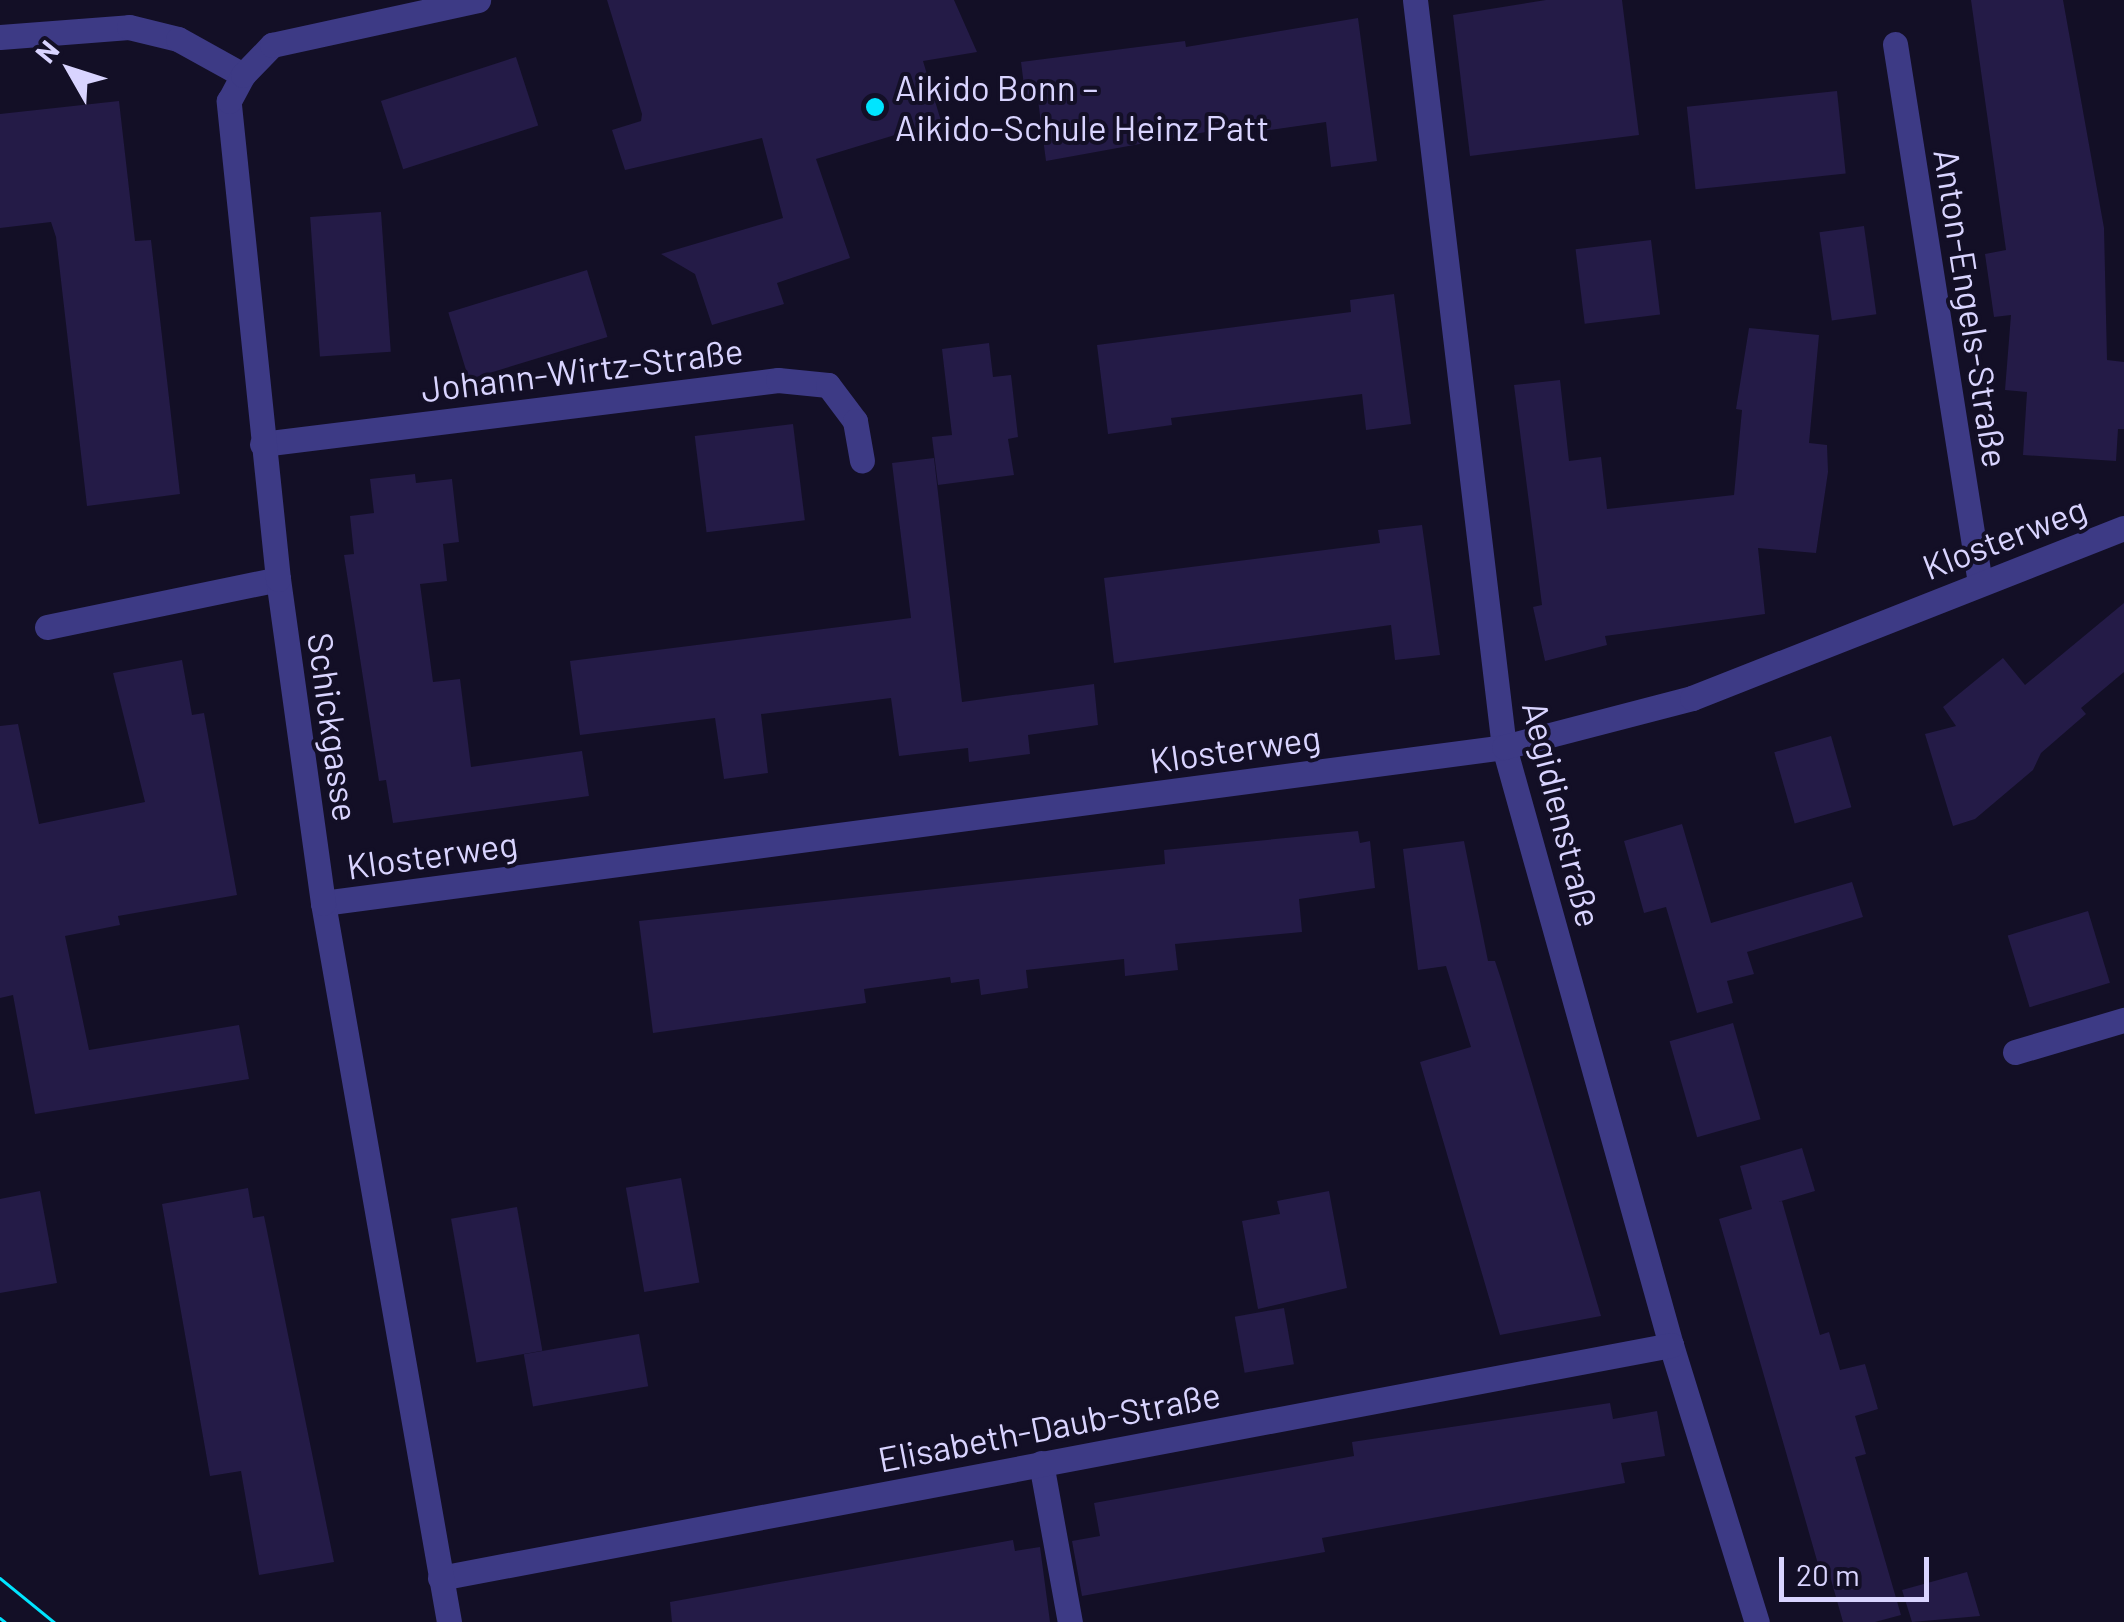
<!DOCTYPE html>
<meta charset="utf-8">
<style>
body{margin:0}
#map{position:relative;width:2124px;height:1622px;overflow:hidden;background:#130f26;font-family:Barlow,sans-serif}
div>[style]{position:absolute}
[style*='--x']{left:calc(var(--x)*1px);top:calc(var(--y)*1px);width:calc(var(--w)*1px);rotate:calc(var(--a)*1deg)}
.building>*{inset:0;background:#241b47;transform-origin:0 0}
.service>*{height:25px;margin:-12.5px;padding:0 12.5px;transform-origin:12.5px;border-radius:12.5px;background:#3d3a85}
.minor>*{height:25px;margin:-12.5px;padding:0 12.5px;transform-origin:12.5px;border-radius:12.5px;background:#3d3a85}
.tram>*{height:2.5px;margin:-1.25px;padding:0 1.25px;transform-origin:1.25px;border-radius:1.25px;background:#00e5ff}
.dots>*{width:28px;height:28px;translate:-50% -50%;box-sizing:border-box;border:5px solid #130f26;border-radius:50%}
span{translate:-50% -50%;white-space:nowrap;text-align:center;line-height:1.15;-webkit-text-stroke:8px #130f26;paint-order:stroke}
.poi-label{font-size:35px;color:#d9d4ff}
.left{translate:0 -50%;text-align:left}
.street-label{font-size:35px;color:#d9d4ff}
.north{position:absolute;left:20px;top:20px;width:100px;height:100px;-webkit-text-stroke:8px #130f26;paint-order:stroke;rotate:309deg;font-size:28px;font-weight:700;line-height:40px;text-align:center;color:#d9d4ff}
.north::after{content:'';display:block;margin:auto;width:35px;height:45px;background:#d9d4ff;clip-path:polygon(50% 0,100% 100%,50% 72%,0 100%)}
.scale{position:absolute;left:1779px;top:1557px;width:150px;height:45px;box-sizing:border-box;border:5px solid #d9d4ff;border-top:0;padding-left:12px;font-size:30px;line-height:35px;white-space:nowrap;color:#d9d4ff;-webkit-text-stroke:8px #130f26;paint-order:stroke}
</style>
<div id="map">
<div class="building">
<i style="clip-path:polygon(607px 0,954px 0,977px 52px,923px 61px,941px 121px,816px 159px,850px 258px,777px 283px,784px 304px,712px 325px,695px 274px,661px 254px,783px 218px,762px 138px,625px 170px,612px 130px,641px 121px,642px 114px)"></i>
<i style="clip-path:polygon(1546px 0,1622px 0,1639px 135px,1470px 156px,1453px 15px)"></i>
<i style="clip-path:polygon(1971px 0,2063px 0,2104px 228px,2107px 360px,2124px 362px,2124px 429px,2118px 429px,2116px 461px,2023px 455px,2027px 392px,2005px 390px,2011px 315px,1994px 317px,1985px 254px,2006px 250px)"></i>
<i style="clip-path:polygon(1358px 18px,1377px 161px,1331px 167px,1326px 122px,1262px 131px,1261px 122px,1046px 161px,1038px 100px,1026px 101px,1021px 62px,1185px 41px,1186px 47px)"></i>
<i style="left:516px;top:57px;width:72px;height:142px;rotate:72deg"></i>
<i style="left:1837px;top:91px;width:83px;height:151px;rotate:84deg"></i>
<i style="clip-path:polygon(119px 101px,135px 241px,151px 240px,180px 494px,87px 506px,56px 237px,51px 222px,0 228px,0 114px)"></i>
<i style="left:381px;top:212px;width:140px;height:71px;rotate:86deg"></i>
<i style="left:1864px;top:226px;width:89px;height:45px;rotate:82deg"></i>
<i style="left:1651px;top:240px;width:75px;height:76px;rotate:83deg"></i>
<i style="left:587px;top:270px;width:70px;height:145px;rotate:73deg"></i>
<i style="clip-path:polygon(1394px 294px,1411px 424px,1366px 430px,1362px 394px,1171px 418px,1172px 425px,1108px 434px,1097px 345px,1351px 312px,1350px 300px)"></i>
<i style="clip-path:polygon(1749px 328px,1819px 335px,1809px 443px,1827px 445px,1828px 472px,1816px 553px,1758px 548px,1765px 614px,1605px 636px,1607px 645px,1545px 661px,1533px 607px,1542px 605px,1514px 385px,1560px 380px,1569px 461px,1601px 457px,1607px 509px,1734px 495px,1742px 410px,1736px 409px)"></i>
<i style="clip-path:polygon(989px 343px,993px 377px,1011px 375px,1018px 437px,1008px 439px,1014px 475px,938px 485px,932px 437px,952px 435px,942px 349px)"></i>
<i style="left:793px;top:424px;width:97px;height:99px;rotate:83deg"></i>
<i style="clip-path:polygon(934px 458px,962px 702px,1094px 684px,1098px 725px,1028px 735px,1030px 754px,969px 762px,968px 748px,899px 756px,891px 698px,761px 714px,768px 773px,724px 779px,715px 718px,580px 735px,570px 661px,911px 618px,892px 463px)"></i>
<i style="clip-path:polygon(415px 474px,416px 483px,452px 479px,459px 542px,443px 544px,447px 581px,420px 584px,433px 682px,460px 679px,471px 767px,582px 751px,589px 796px,393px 823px,386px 780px,379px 781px,344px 555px,354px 554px,350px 516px,374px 513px,370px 479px)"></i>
<i style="clip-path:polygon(1422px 525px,1440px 655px,1395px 660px,1391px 625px,1114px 663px,1104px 578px,1380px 543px,1378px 530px)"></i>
<i style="clip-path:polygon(2124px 603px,2124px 672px,2081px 708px,2086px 714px,2041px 753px,2033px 770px,1975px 819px,1953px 826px,1925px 734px,1956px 726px,1943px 707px,2003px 658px,2025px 685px)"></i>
<i style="clip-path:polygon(182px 660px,192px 715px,204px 713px,237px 895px,118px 916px,120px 925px,65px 936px,89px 1050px,239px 1025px,249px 1079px,35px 1114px,13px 995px,0 998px,0 726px,18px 724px,39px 824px,145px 802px,113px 673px)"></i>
<i style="left:1831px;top:736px;width:74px;height:59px;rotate:74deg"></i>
<i style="clip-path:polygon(1682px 824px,1711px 923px,1852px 882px,1863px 917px,1747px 952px,1754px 974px,1727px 981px,1733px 1003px,1697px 1013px,1666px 907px,1644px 913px,1624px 841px)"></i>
<i style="clip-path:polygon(1358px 831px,1360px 843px,1370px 841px,1375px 888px,1299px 899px,1302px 932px,1175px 944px,1178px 970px,1125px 976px,1124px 959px,1026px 970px,1028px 988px,981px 995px,979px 979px,951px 983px,950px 977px,864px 989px,866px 1003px,653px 1033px,639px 921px,1165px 864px,1164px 850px)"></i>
<i style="clip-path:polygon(1464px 841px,1488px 961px,1495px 961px,1501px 979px,1601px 1316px,1500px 1335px,1420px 1062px,1471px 1047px,1446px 966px,1418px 970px,1403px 849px)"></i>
<i style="left:2088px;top:911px;width:75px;height:84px;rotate:73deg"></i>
<i style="left:1733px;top:1023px;width:100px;height:66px;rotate:74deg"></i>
<i style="clip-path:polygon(1802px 1148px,1815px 1191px,1775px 1203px,1782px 1201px,1820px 1335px,1829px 1332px,1840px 1370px,1865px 1364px,1878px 1409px,1855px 1416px,1866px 1454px,1855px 1457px,1901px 1615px,1875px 1622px,1843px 1622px,1828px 1569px,1820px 1571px,1719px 1219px,1752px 1209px,1740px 1166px)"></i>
<i style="left:681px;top:1178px;width:106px;height:56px;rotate:80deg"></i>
<i style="clip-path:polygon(248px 1188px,253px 1218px,264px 1216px,334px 1562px,259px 1575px,241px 1471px,210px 1476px,162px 1204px)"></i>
<i style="clip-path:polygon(40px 1191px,57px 1283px,0 1293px,0 1199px)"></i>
<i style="clip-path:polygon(1329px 1191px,1347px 1288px,1258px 1309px,1242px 1221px,1280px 1214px,1277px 1201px)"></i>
<i style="left:517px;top:1207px;width:146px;height:67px;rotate:80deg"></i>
<i style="left:1284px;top:1308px;width:57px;height:50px;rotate:80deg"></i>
<i style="left:639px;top:1334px;width:53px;height:117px;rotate:80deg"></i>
<i style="clip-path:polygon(1610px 1403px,1613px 1419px,1657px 1411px,1665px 1456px,1621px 1463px,1625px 1483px,1322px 1538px,1325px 1552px,1082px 1596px,1072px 1541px,1100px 1536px,1094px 1503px,1354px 1456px,1352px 1442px)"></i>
<i style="clip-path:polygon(1013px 1540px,1015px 1551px,1040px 1547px,1050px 1622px,672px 1622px,670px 1602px)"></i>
<i style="clip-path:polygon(1967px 1572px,1980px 1616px,1912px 1622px,1902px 1590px)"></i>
</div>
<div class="service">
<i style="--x:47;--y:627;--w:236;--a:-11.7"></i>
</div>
<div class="minor">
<i style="--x:1415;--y:0;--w:752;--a:83.21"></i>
<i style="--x:1504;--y:747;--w:621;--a:74.4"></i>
<i style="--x:1671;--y:1345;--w:290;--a:72.8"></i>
<i style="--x:0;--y:37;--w:129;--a:-4.4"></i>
<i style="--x:129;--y:27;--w:50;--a:13.8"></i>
<i style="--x:178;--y:39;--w:74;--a:29"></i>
<i style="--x:1895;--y:44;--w:546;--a:81.04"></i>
<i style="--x:262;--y:444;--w:520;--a:-7.07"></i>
<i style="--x:778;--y:380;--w:50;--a:5.7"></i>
<i style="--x:828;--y:385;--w:45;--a:53.1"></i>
<i style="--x:855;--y:421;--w:40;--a:80"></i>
<i style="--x:323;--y:903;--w:1191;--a:-7.52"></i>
<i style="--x:1504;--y:747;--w:194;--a:-14.6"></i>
<i style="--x:1692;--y:698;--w:464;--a:-21.5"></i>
<i style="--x:2015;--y:1052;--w:114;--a:-16.4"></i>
<i style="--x:1041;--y:1463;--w:162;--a:79.7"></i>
<i style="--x:440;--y:1578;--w:1253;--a:-10.72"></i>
<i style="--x:449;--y:1622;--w:730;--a:-99.94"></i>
<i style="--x:323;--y:903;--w:327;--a:-97.9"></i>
<i style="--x:278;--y:579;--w:481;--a:-95.9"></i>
<i style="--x:229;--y:101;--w:30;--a:-62"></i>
<i style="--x:243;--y:75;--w:42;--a:-46"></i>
<i style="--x:272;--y:45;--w:211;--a:-12.3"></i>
</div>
<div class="tram">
<i style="--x:0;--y:1578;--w:70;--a:39.2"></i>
<i style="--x:0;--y:1618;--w:6;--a:39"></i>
</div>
<div class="dots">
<i style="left:875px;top:107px;background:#00e5ff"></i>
</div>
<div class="poi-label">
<span class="left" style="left:895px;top:107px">Aikido Bonn –<br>Aikido-Schule Heinz Patt</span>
</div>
<div class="street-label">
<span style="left:1972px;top:308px;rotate:81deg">Anton-Engels-Straße</span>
<span style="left:582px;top:369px;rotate:-7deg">Johann-Wirtz-Straße</span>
<span style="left:2004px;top:537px;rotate:-21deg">Klosterweg</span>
<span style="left:334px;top:727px;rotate:82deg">Schickgasse</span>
<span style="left:1235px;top:748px;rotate:-8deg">Klosterweg</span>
<span style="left:1563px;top:814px;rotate:76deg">Aegidienstraße</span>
<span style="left:432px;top:854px;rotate:-8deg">Klosterweg</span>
<span style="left:1049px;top:1426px;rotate:-11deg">Elisabeth-Daub-Straße</span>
</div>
<div class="north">N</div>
<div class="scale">20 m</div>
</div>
